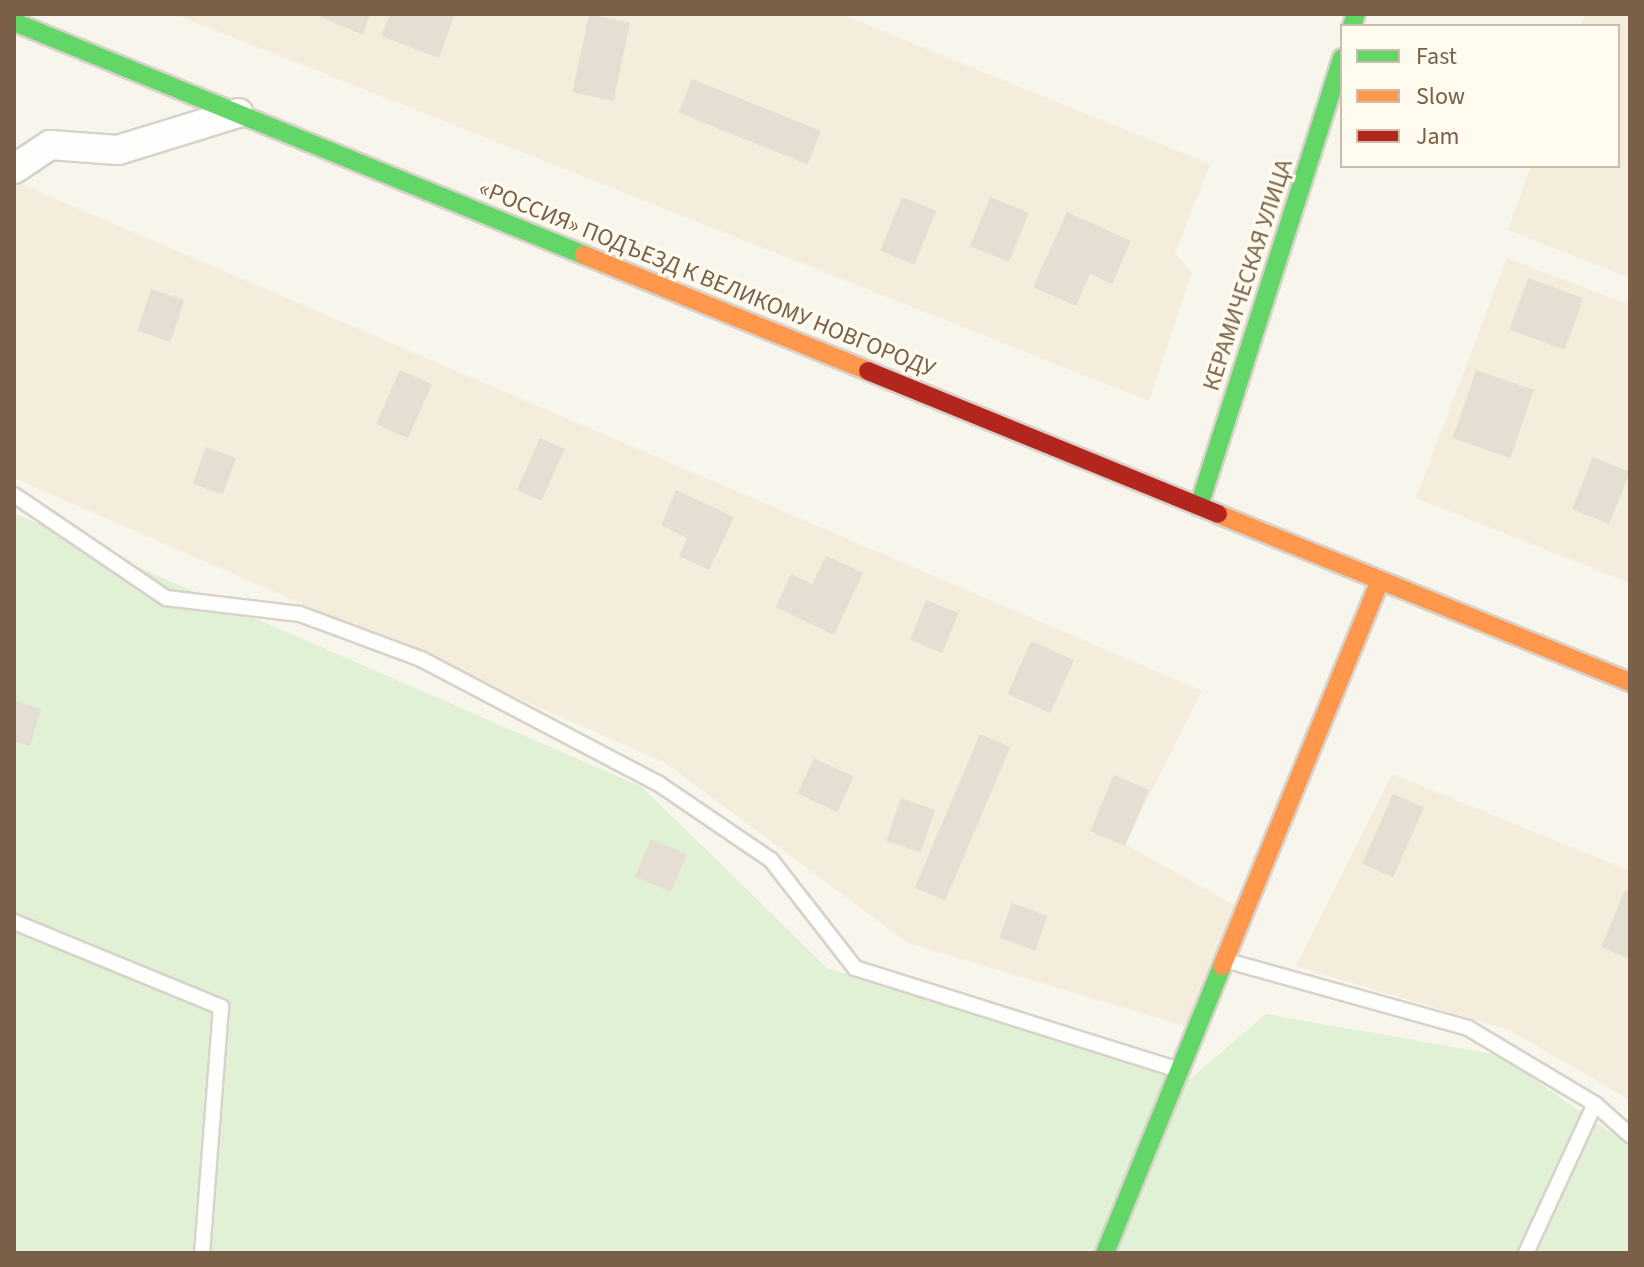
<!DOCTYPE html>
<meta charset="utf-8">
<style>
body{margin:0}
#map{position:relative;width:1644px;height:1267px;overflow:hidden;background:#f8f5ec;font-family:"Source Sans 3",sans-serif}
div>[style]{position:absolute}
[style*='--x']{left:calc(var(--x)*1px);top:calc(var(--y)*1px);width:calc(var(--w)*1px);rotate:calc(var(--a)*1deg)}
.residential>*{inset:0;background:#f4eddc}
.green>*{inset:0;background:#e1f1d5}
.building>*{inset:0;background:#e5ded3;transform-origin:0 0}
.roads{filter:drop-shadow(2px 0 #d8d2ca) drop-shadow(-2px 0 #d8d2ca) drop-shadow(0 2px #d8d2ca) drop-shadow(0 -2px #d8d2ca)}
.lane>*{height:14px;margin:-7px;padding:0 7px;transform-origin:7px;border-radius:7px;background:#fefefc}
.street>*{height:28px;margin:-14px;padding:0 14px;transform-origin:14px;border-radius:14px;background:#fefefc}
.fast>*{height:18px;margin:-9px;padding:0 9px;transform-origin:9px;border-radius:9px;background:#63d668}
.slow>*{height:18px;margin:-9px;padding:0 9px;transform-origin:9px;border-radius:9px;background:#ff974d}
.jam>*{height:18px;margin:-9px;padding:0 9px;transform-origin:9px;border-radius:9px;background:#b3261e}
span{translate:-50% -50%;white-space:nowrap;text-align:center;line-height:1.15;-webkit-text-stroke:6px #fffbee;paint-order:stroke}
.street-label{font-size:24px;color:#7a6048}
.frame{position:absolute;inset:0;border:16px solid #7a6048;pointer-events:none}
.legend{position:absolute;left:1340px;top:24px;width:280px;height:144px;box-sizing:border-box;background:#fffbee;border:2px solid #cabdac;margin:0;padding:10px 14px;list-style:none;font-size:24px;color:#7a6048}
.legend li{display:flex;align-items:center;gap:16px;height:40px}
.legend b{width:40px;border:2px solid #cabdac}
</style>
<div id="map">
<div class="residential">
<i style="clip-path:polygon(174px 14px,841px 14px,1210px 164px,1175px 254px,1192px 272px,1149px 401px)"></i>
<i style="clip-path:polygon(1585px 14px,1630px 14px,1630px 278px,1508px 230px,1531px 166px,1618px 166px,1618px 26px,1581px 26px)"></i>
<i style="clip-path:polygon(14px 181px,1202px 691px,1125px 844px,1239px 908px,1188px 1027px,908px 943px,664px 762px,14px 478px)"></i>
<i style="clip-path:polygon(1507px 258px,1630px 305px,1630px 583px,1416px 498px)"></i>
<i style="clip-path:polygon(1392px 774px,1630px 871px,1630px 1100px,1509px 1030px,1296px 966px)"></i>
</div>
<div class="green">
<i style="clip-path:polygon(14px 513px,642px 787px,827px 968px,1189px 1080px,1266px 1014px,1499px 1055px,1630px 1146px,1630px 1253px,14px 1253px)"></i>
</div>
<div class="building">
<i style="clip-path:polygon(314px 14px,370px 14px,363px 35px)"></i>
<i style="clip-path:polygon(390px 14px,455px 14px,439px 58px,381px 36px)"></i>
<i style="left:589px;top:14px;width:42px;height:80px;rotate:12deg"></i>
<i style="left:692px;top:79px;width:139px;height:36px;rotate:22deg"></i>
<i style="left:902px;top:197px;width:37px;height:58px;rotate:22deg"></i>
<i style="left:990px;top:197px;width:42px;height:53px;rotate:22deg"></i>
<i style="clip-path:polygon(1067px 212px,1131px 241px,1112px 284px,1090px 274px,1076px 306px,1033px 287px)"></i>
<i style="left:1528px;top:278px;width:59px;height:55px;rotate:20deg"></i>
<i style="left:151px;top:289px;width:35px;height:44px;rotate:18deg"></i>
<i style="left:400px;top:370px;width:35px;height:59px;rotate:24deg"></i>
<i style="left:1476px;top:370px;width:61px;height:72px;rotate:19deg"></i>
<i style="left:540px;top:438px;width:27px;height:57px;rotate:24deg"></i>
<i style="left:206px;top:447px;width:32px;height:39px;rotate:20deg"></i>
<i style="left:1593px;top:457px;width:40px;height:56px;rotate:22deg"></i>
<i style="clip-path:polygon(676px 490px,734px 517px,709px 570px,679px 556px,687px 538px,661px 525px)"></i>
<i style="clip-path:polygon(826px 556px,863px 573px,834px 635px,776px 607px,791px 574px,812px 584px)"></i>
<i style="left:926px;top:600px;width:35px;height:43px;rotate:22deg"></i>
<i style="left:1031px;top:641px;width:47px;height:58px;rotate:24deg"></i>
<i style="clip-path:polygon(14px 701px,41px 709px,30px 746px,14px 742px)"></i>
<i style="left:980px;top:734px;width:33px;height:167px;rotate:23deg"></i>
<i style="left:814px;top:758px;width:44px;height:39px;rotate:25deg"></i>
<i style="left:1114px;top:775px;width:38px;height:61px;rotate:23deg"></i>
<i style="left:1393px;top:794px;width:34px;height:76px;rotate:24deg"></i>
<i style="left:901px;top:798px;width:36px;height:45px;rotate:19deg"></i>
<i style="left:651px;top:839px;width:39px;height:41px;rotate:23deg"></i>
<i style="clip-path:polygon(1625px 890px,1630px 892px,1630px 959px,1601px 947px)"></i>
<i style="left:1012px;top:903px;width:38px;height:37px;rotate:20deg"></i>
</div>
<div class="roads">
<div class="lane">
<i style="--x:14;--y:495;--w:184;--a:34.1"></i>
<i style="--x:166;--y:598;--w:135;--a:6.8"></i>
<i style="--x:300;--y:614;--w:129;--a:20.4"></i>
<i style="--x:421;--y:659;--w:269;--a:27.7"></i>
<i style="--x:659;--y:784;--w:135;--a:34.2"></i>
<i style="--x:771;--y:860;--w:137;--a:52.1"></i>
<i style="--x:855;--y:968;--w:339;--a:17.5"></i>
<i style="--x:14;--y:922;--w:224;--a:22.3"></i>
<i style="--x:221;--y:1007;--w:247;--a:94.4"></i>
<i style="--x:1228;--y:961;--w:249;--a:15.6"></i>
<i style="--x:1468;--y:1028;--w:148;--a:30.9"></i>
<i style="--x:1595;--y:1104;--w:47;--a:41.5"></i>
<i style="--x:1526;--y:1253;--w:164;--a:-65.2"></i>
</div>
<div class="street">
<i style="--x:14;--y:169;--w:43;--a:-33.7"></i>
<i style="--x:50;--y:145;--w:68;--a:4.2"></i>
<i style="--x:118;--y:150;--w:126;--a:-17.1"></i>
</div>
<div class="fast">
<i style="--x:14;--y:22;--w:616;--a:22.23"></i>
<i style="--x:1352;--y:26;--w:13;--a:-72"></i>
<i style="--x:1199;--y:506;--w:470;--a:-72.3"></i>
<i style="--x:1105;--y:1253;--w:310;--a:-67.8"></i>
</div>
<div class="slow">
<i style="--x:584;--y:255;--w:307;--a:22.2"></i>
<i style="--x:1218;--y:514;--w:445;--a:22.2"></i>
<i style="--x:1222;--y:966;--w:416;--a:-67.7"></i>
</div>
<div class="jam">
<i style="--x:868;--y:371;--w:378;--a:22.2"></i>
</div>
</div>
<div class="street-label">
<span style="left:1248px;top:275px;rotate:-72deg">КЕРАМИЧЕСКАЯ УЛИЦА</span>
<span style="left:707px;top:279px;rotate:22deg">«РОССИЯ» ПОДЪЕЗД К ВЕЛИКОМУ НОВГОРОДУ</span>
</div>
<div class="frame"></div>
<ul class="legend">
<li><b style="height:10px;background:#63d668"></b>Fast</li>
<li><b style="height:10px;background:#ff974d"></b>Slow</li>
<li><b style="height:10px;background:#b3261e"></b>Jam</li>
</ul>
</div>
